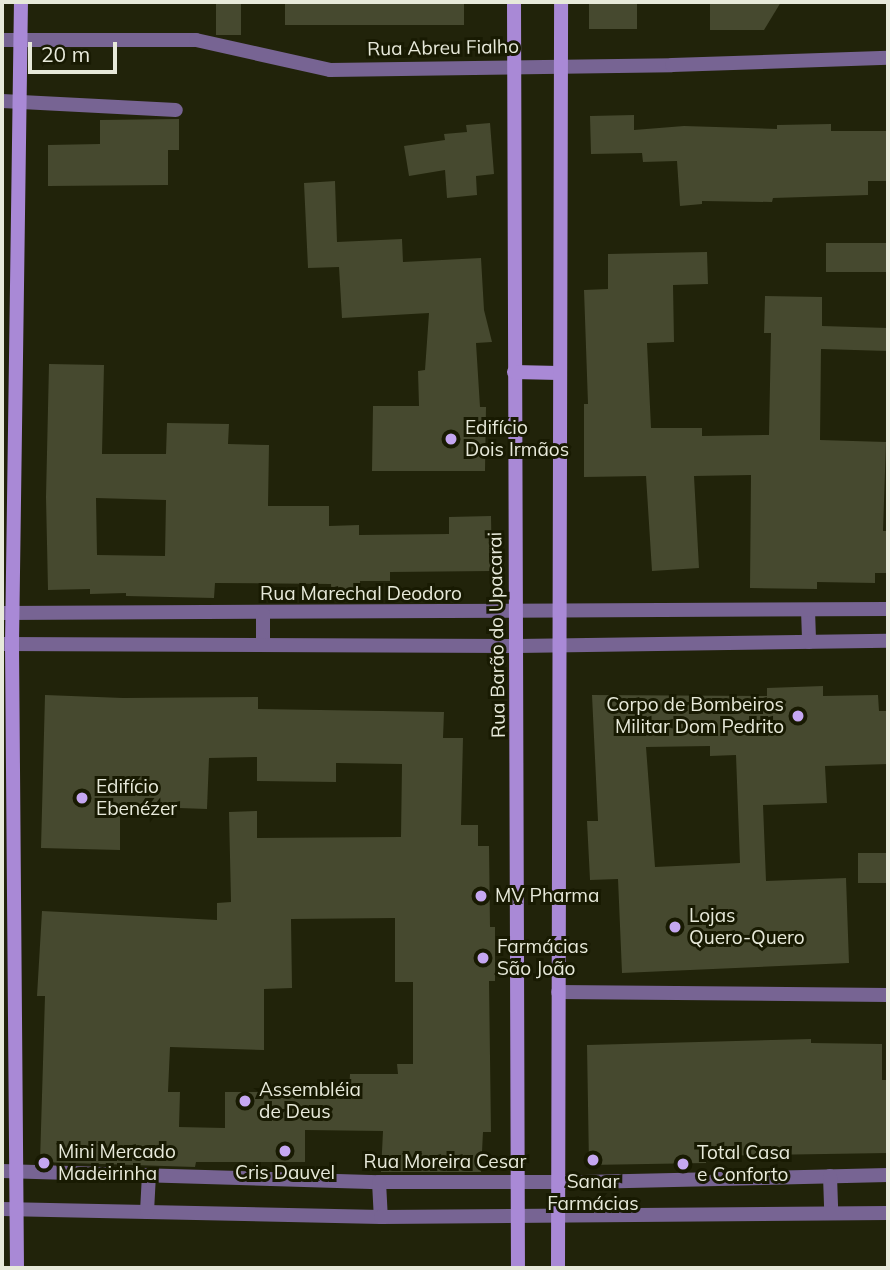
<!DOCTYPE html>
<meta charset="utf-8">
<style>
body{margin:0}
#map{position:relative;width:890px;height:1270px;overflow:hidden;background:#21230a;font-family:Mulish,sans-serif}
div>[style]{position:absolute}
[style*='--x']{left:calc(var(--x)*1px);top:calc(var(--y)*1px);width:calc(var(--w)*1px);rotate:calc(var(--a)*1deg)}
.building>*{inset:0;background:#46492f;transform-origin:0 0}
.lane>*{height:14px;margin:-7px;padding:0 7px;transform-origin:7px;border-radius:7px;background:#776493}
.street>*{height:14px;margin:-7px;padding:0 7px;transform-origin:7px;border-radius:7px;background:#776493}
.secondary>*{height:14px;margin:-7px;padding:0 7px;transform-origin:7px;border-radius:7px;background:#a989d6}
.dots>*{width:19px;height:19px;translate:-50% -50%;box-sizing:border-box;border:4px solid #181a02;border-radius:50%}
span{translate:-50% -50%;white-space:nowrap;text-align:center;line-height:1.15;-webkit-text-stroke:6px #181a02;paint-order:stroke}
.street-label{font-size:19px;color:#e7e9da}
.poi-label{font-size:19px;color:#e7e9da}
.left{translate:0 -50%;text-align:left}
.right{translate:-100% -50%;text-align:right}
.frame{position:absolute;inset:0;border:4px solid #e7e9da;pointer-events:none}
.scale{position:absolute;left:28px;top:42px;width:89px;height:32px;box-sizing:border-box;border:4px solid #e7e9da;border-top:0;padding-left:9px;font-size:21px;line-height:24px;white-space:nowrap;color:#e7e9da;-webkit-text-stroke:5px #181a02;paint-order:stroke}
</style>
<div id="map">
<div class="building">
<i style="left:216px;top:2px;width:25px;height:33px"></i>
<i style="left:285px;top:2px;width:179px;height:23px"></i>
<i style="left:589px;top:2px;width:48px;height:27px"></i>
<i style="clip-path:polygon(710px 2px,781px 2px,764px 30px,710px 30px)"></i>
<i style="clip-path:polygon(634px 115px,634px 130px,684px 126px,777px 129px,777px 125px,831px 124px,831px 131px,888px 131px,888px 181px,868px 181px,868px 195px,773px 198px,772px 202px,702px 201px,702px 204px,680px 206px,677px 161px,643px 162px,642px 153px,591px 154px,590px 116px)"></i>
<i style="clip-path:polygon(179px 119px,179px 150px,168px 150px,168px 185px,48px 186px,48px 145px,100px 144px,100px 120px)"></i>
<i style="clip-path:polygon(490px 123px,494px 174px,476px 176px,477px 195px,447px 198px,445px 170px,409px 176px,404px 146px,445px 140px,444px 134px,467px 132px,466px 125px)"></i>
<i style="clip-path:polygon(335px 181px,337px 242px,402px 239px,403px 262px,481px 258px,484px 310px,492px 342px,476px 343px,480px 407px,486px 407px,485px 471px,372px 471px,373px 406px,419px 406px,418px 371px,425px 370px,429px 313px,342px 318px,339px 267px,308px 268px,304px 183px)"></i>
<i style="left:826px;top:243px;width:62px;height:29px"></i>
<i style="clip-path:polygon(707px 252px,708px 284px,673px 285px,674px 342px,647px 343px,651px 428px,702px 428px,702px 436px,769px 435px,771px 333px,764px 333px,765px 296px,822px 297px,822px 326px,888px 328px,888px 351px,821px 349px,820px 440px,886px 442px,883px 531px,887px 531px,886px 573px,875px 573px,875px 583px,817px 582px,817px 589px,750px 588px,751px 475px,694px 476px,699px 568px,652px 571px,646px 476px,584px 477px,584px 404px,588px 404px,584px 290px,608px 289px,608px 254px)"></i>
<i style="clip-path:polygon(evenodd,49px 364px,104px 365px,102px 454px,166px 454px,167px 423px,229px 424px,228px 444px,269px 445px,268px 506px,329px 506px,329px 526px,359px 525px,359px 535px,449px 534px,449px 517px,491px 516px,492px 571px,390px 572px,390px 581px,360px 581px,361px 599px,332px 600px,331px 584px,215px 583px,214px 598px,126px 596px,126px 593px,90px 594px,90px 589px,48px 590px,46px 497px,49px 364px,96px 498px,166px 500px,165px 556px,97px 555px,96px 498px)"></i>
<i style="clip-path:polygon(evenodd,823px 686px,823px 696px,878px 695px,879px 711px,888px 711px,888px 764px,825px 766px,827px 803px,763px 805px,766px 881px,846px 878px,849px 963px,622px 973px,618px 879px,590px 880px,587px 821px,598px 821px,592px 695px,767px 696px,767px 688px,823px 686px,710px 746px,710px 756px,736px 755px,740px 863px,655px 867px,646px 747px,710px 746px)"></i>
<i style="clip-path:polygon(evenodd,45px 695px,123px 698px,258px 697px,258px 709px,444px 712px,443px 738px,463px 738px,461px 825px,478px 825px,478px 846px,489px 846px,490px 927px,495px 927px,495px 981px,489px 981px,491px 1132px,483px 1132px,481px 1172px,381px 1172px,383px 1131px,305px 1130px,305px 1162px,196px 1162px,195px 1167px,40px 1162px,45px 996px,37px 996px,42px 911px,217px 920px,217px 903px,231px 902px,229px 812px,257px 811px,257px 838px,401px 837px,402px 764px,336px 763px,336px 782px,257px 781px,257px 757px,209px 758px,207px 809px,151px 807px,151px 814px,120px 813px,120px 850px,41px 848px,45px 695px,395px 918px,395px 982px,413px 982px,413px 1064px,397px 1064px,398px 1074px,350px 1074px,349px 1092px,225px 1092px,225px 1128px,179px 1127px,180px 1092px,168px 1092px,170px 1047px,264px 1050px,264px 989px,292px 988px,291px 919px,395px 918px)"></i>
<i style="left:858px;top:853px;width:30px;height:30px"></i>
<i style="clip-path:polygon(811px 1039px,811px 1043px,882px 1044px,882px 1080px,888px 1080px,888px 1153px,706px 1156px,706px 1163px,589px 1165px,587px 1045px)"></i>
</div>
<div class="lane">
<i style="--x:558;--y:992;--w:330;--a:0.5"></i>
</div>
<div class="street">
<i style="--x:2;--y:40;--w:194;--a:0"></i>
<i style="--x:196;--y:40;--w:137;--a:12.6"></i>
<i style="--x:330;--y:70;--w:342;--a:-0.8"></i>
<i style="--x:672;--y:65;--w:216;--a:-1.9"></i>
<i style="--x:2;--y:101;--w:174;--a:3"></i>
<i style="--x:808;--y:610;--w:32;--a:88"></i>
<i style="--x:2;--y:613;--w:886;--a:-0.26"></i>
<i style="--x:263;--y:614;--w:31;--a:90"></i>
<i style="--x:2;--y:644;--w:515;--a:0.22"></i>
<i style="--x:517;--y:646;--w:371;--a:-0.8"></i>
<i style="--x:2;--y:1171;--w:377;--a:1.7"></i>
<i style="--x:379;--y:1182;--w:205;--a:0"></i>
<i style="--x:584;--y:1182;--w:304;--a:-1.3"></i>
<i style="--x:830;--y:1176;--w:37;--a:88"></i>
<i style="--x:379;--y:1182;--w:35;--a:87"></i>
<i style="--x:2;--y:1209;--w:379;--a:1.2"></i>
<i style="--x:381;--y:1217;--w:507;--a:-0.45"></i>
<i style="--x:147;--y:1212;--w:37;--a:-87"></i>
</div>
<div class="secondary">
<i style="--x:514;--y:2;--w:1266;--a:89.82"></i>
<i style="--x:514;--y:372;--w:45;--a:1.3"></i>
<i style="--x:17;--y:1268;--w:624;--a:-90.46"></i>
<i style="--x:12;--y:644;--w:642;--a:-89.2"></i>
<i style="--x:558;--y:1268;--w:1266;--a:-89.86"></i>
</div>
<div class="dots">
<i style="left:451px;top:439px;background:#c5a7f1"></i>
<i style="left:798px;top:716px;background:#c5a7f1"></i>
<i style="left:82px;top:798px;background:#c5a7f1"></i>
<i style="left:481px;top:896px;background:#c5a7f1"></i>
<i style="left:675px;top:927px;background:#c5a7f1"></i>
<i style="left:483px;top:958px;background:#c5a7f1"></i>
<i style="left:245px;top:1101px;background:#c5a7f1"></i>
<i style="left:285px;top:1151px;background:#c5a7f1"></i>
<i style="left:593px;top:1160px;background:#c5a7f1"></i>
<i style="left:44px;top:1163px;background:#c5a7f1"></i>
<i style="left:683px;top:1164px;background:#c5a7f1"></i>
</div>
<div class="street-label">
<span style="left:443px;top:48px;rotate:-1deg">Rua Abreu Fialho</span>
<span style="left:361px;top:594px">Rua Marechal Deodoro</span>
<span style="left:497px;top:635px;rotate:-91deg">Rua Barão do Upacarai</span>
<span style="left:445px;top:1162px">Rua Moreira Cesar</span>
</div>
<div class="poi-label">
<span class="left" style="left:465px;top:439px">Edifício<br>Dois Irmãos</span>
<span class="right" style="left:784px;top:716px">Corpo de Bombeiros<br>Militar Dom Pedrito</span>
<span class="left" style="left:96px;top:798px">Edifício<br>Ebenézer</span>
<span class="left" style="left:495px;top:896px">MV Pharma</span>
<span class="left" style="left:689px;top:927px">Lojas<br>Quero-Quero</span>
<span class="left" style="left:497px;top:958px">Farmácias<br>São João</span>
<span class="left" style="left:259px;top:1101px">Assembléia<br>de Deus</span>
<span class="left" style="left:58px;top:1163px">Mini Mercado<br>Madeirinha</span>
<span class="left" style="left:697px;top:1164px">Total Casa<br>e Conforto</span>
<span style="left:285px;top:1173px">Cris Dauvel</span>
<span style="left:593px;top:1193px">Sanar<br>Farmácias</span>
</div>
<div class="frame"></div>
<div class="scale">20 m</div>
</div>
